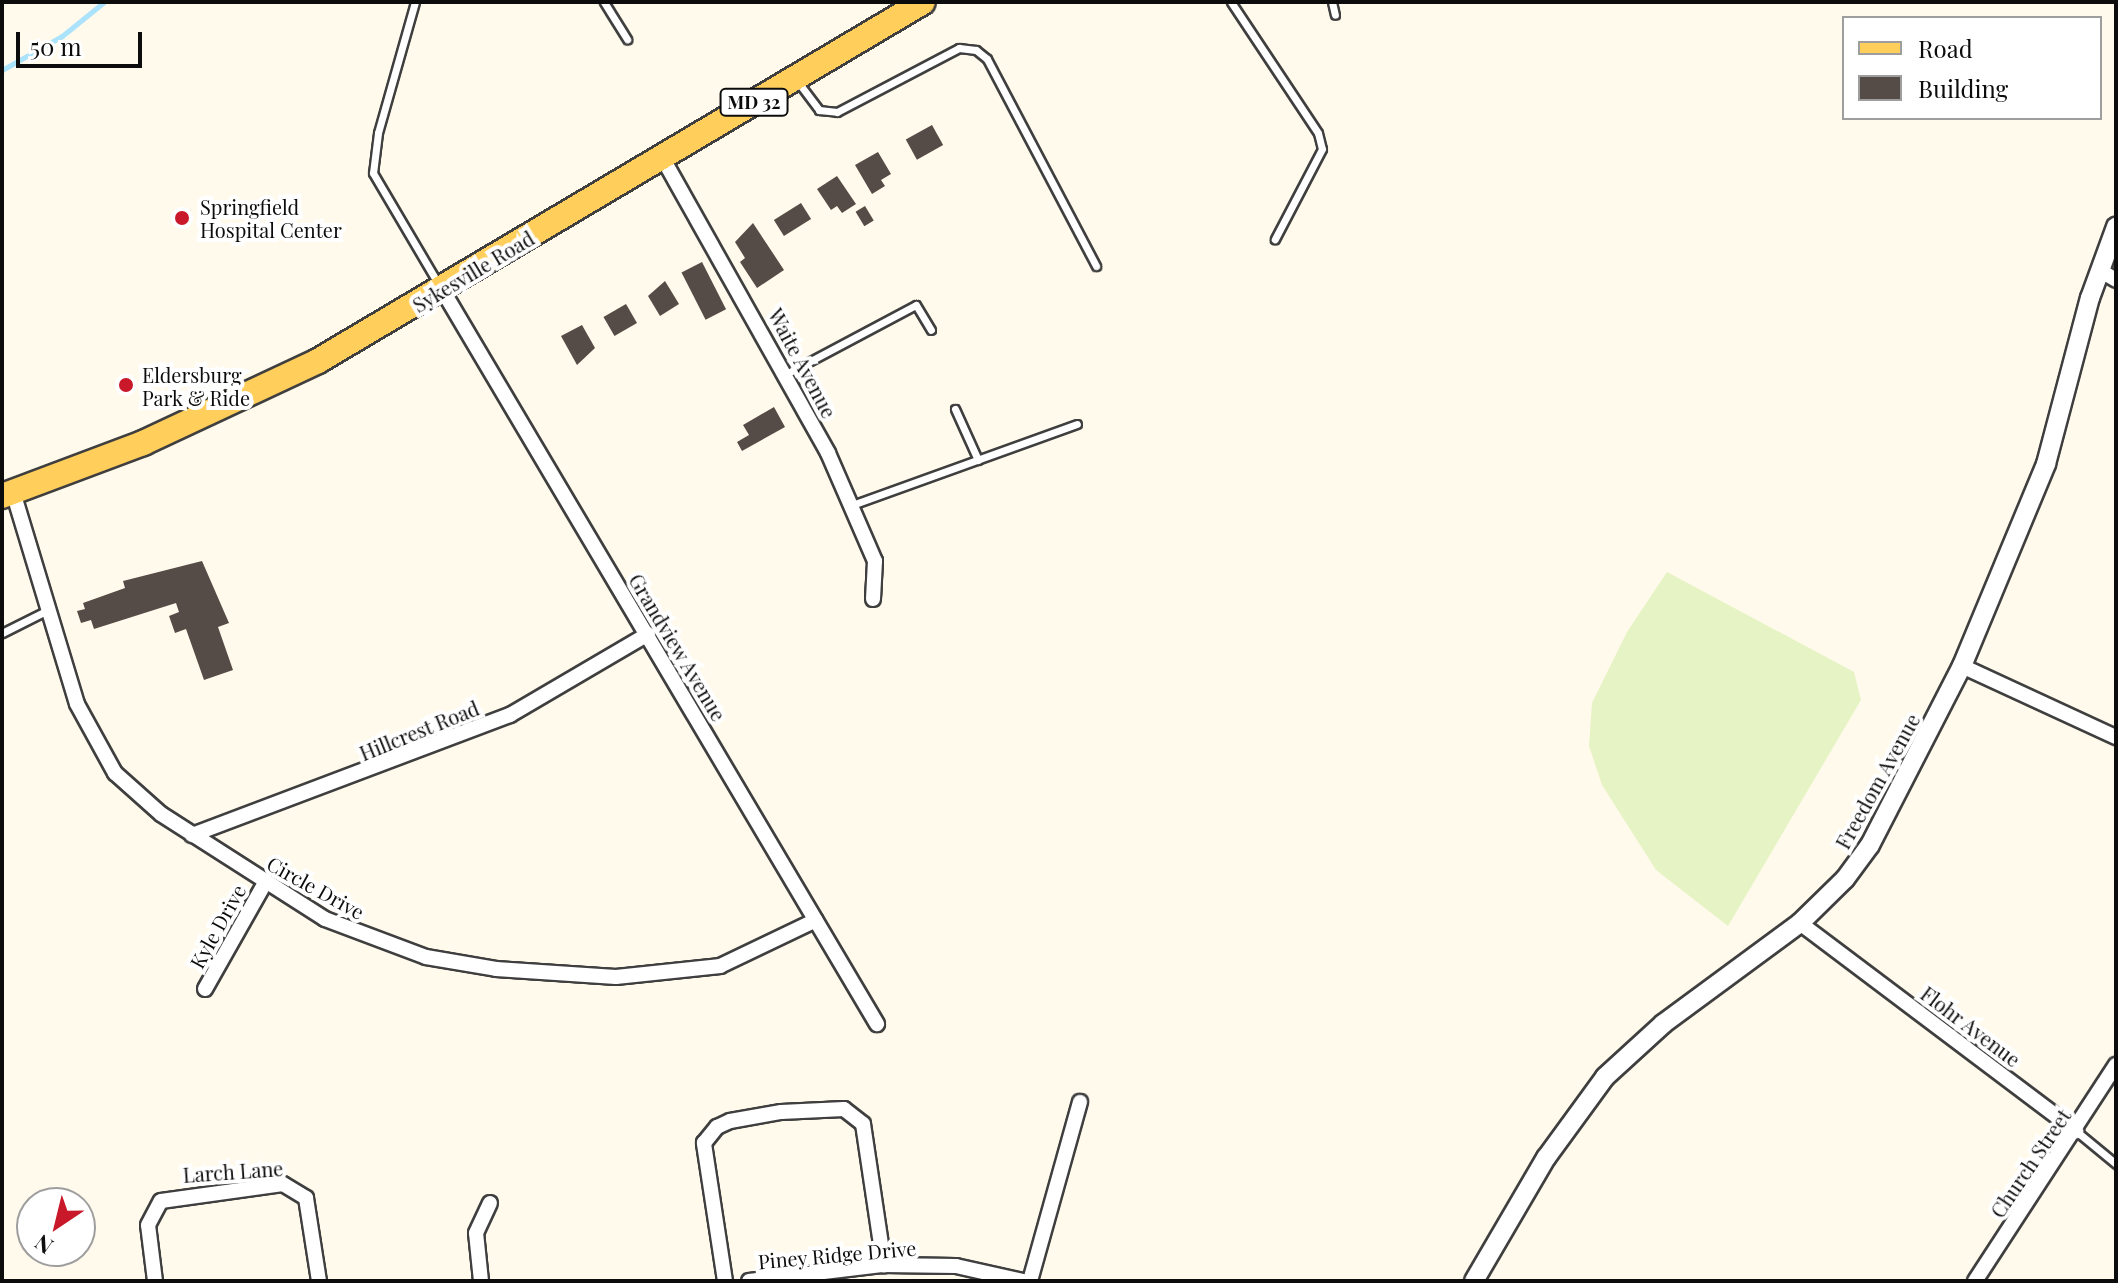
<!DOCTYPE html>
<style>
body{margin:0}
#map{position:relative;width:2118px;height:1283px;overflow:hidden;background:#fffaeb;font-family:"Playfair Display",serif}
div>[style]{position:absolute}
[style*='--x']{left:calc(var(--x)*1px);top:calc(var(--y)*1px);width:calc(var(--w)*1px);rotate:calc(var(--a)*1deg)}
.pitch>*{inset:0;background:#e6f3c4}
.stream>*{height:5px;margin:-2.5px;padding:0 2.5px;transform-origin:2.5px;border-radius:2.5px;background:#abe2fc}
.building>*{inset:0;background:#564c47;transform-origin:0 0}
.roads{filter:drop-shadow(2px 0 #3f3f3f) drop-shadow(-2px 0 #3f3f3f) drop-shadow(0 2px #3f3f3f) drop-shadow(0 -2px #3f3f3f)}
.service>*{height:7px;margin:-3.5px;padding:0 3.5px;transform-origin:3.5px;border-radius:3.5px;background:#fff}
.minor>*{height:14px;margin:-7px;padding:0 7px;transform-origin:7px;border-radius:7px;background:#fff}
.tertiary>*{height:18px;margin:-9px;padding:0 9px;transform-origin:9px;border-radius:9px;background:#fff}
.primary>*{height:24px;margin:-12px;padding:0 12px;transform-origin:12px;border-radius:12px;background:#ffce5b}
.dots>*{width:22px;height:22px;translate:-50% -50%;box-sizing:border-box;border:4px solid #fff;border-radius:50%}
span{translate:-50% -50%;white-space:nowrap;text-align:center;line-height:1.15;-webkit-text-stroke:8px #fff;paint-order:stroke}
.shield-label span{padding:2px 6px;background:#fff;border:2px solid;border-radius:6px;-webkit-text-stroke-width:0}
.shield-label{font-size:18px;color:#0c0c0c;font-weight:700}
.poi-label{font-size:20px;color:#0c0c0c}
.left{translate:0 -50%;text-align:left}
.street-label{font-size:20px;color:#0c0c0c}
.frame{position:absolute;inset:0;border:4px solid #0c0c0c;pointer-events:none}
.legend{position:absolute;left:1842px;top:16px;width:260px;height:104px;box-sizing:border-box;background:#fff;border:2px solid #9e9e9e;margin:0;padding:10px 14px;list-style:none;font-size:24px;color:#0c0c0c}
.legend li{display:flex;align-items:center;gap:16px;height:40px}
.legend b{width:40px;border:2px solid #9e9e9e}
.north{position:absolute;left:16px;top:1187px;width:80px;height:80px;box-sizing:border-box;background:#fff;border:2px solid #9e9e9e;border-radius:50%;rotate:215deg;font-size:22px;font-weight:700;line-height:32px;text-align:center;color:#0c0c0c}
.north::after{content:'';display:block;margin:auto;width:28px;height:36px;background:#c8182a;clip-path:polygon(50% 0,100% 100%,50% 72%,0 100%)}
.scale{position:absolute;left:16px;top:32px;width:126px;height:36px;box-sizing:border-box;border:4px solid #0c0c0c;border-top:0;padding-left:10px;font-size:24px;line-height:28px;white-space:nowrap;color:#0c0c0c;-webkit-text-stroke:6px #fff;paint-order:stroke}
</style>
<div id="map">
<div class="pitch">
<i style="clip-path:polygon(1667px 572px,1854px 672px,1861px 700px,1728px 926px,1656px 870px,1602px 785px,1589px 746px,1592px 703px,1627px 632px)"></i>
</div>
<div class="stream">
<i style="--x:2;--y:70;--w:69;--a:-29.5"></i>
<i style="--x:62;--y:36;--w:54;--a:-39"></i>
</div>
<div class="building">
<i style="left:932px;top:125px;width:23px;height:30px;rotate:61deg"></i>
<i style="clip-path:polygon(878px 152px,891px 174px,881px 180px,885px 186px,872px 194px,855px 165px)"></i>
<i style="clip-path:polygon(837px 176px,856px 204px,842px 213px,837px 206px,831px 210px,817px 189px)"></i>
<i style="left:801px;top:203px;width:19px;height:32px;rotate:58deg"></i>
<i style="left:865px;top:206px;width:17px;height:11px;rotate:59deg"></i>
<i style="clip-path:polygon(753px 223px,784px 270px,757px 288px,740px 262px,745px 258px,735px 242px)"></i>
<i style="left:702px;top:262px;width:53px;height:23px;rotate:63deg"></i>
<i style="clip-path:polygon(665px 281px,679px 304px,660px 316px,648px 296px)"></i>
<i style="left:626px;top:304px;width:22px;height:26px;rotate:60deg"></i>
<i style="clip-path:polygon(582px 325px,595px 348px,577px 365px,561px 336px)"></i>
<i style="clip-path:polygon(774px 407px,785px 427px,742px 451px,737px 442px,749px 435px,743px 425px)"></i>
<i style="clip-path:polygon(202px 561px,229px 623px,218px 627px,233px 670px,204px 680px,186px 629px,175px 633px,169px 616px,179px 612px,176px 603px,94px 629px,91px 620px,81px 623px,77px 611px,85px 609px,83px 603px,125px 588px,123px 581px)"></i>
</div>
<div class="roads">
<div class="service">
<i style="--x:415;--y:2;--w:136;--a:105.8"></i>
<i style="--x:378;--y:133;--w:40;--a:97.1"></i>
<i style="--x:373;--y:173;--w:130;--a:59.5"></i>
<i style="--x:604;--y:2;--w:44;--a:58.1"></i>
<i style="--x:1231;--y:2;--w:157;--a:56.4"></i>
<i style="--x:1318;--y:133;--w:16;--a:76"></i>
<i style="--x:1322;--y:149;--w:102;--a:117.6"></i>
<i style="--x:1332;--y:2;--w:13;--a:77"></i>
<i style="--x:798;--y:82;--w:35;--a:53"></i>
<i style="--x:819;--y:110;--w:18;--a:6"></i>
<i style="--x:837;--y:112;--w:138;--a:-27.7"></i>
<i style="--x:959;--y:48;--w:17;--a:7"></i>
<i style="--x:976;--y:50;--w:14;--a:39"></i>
<i style="--x:987;--y:59;--w:234;--a:62.2"></i>
<i style="--x:786;--y:374;--w:147;--a:-28"></i>
<i style="--x:916;--y:305;--w:29;--a:59"></i>
<i style="--x:955;--y:409;--w:56;--a:65.7"></i>
<i style="--x:852;--y:505;--w:239;--a:-19.8"></i>
<i style="--x:2;--y:633;--w:51;--a:-26.6"></i>
<i style="--x:2076;--y:1131;--w:52;--a:39.5"></i>
</div>
<div class="minor">
<i style="--x:662;--y:157;--w:339;--a:60.7"></i>
<i style="--x:828;--y:453;--w:118;--a:66.5"></i>
<i style="--x:875;--y:561;--w:38;--a:93"></i>
<i style="--x:2099;--y:270;--w:20;--a:30"></i>
<i style="--x:443;--y:291;--w:852;--a:59.37"></i>
<i style="--x:13;--y:492;--w:221;--a:73.2"></i>
<i style="--x:77;--y:704;--w:79;--a:61.2"></i>
<i style="--x:115;--y:773;--w:62;--a:41.7"></i>
<i style="--x:161;--y:814;--w:195;--a:32.6"></i>
<i style="--x:325;--y:919;--w:108;--a:20.6"></i>
<i style="--x:426;--y:957;--w:71;--a:9.7"></i>
<i style="--x:496;--y:969;--w:120;--a:3.8"></i>
<i style="--x:616;--y:977;--w:105;--a:-6"></i>
<i style="--x:720;--y:966;--w:106;--a:-25.6"></i>
<i style="--x:1962;--y:666;--w:170;--a:24.8"></i>
<i style="--x:192;--y:835;--w:340;--a:-20.7"></i>
<i style="--x:510;--y:715;--w:160;--a:-30.4"></i>
<i style="--x:1800;--y:923;--w:346;--a:37"></i>
<i style="--x:205;--y:989;--w:122;--a:-60.5"></i>
<i style="--x:155;--y:1281;--w:56;--a:-97.1"></i>
<i style="--x:148;--y:1225;--w:27;--a:-62"></i>
<i style="--x:161;--y:1201;--w:123;--a:-7.9"></i>
<i style="--x:283;--y:1184;--w:27;--a:31"></i>
<i style="--x:306;--y:1198;--w:84;--a:81.1"></i>
<i style="--x:481;--y:1281;--w:48;--a:-95.9"></i>
<i style="--x:476;--y:1233;--w:33;--a:-65"></i>
<i style="--x:725;--y:1281;--w:140;--a:-98.7"></i>
<i style="--x:704;--y:1143;--w:21;--a:-51"></i>
<i style="--x:717;--y:1127;--w:14;--a:-25"></i>
<i style="--x:730;--y:1121;--w:52;--a:-10"></i>
<i style="--x:781;--y:1112;--w:63;--a:-2.7"></i>
<i style="--x:844;--y:1109;--w:24;--a:38"></i>
<i style="--x:863;--y:1124;--w:143;--a:81.5"></i>
<i style="--x:749;--y:1281;--w:136;--a:-6.8"></i>
<i style="--x:884;--y:1265;--w:72;--a:0.8"></i>
<i style="--x:956;--y:1266;--w:69;--a:12.6"></i>
<i style="--x:1030;--y:1281;--w:186;--a:-74.4"></i>
<i style="--x:1975;--y:1281;--w:258;--a:-56.9"></i>
</div>
<div class="tertiary">
<i style="--x:1474;--y:1281;--w:143;--a:-59.7"></i>
<i style="--x:1546;--y:1158;--w:100;--a:-53.9"></i>
<i style="--x:1605;--y:1077;--w:79;--a:-42.4"></i>
<i style="--x:1663;--y:1024;--w:170;--a:-36.4"></i>
<i style="--x:1800;--y:923;--w:63;--a:-44.4"></i>
<i style="--x:1845;--y:879;--w:42;--a:-53.7"></i>
<i style="--x:1870;--y:845;--w:201;--a:-62.8"></i>
<i style="--x:1962;--y:666;--w:219;--a:-67.4"></i>
<i style="--x:2046;--y:464;--w:172;--a:-75.2"></i>
<i style="--x:2090;--y:298;--w:76;--a:-69.9"></i>
</div>
<div class="primary">
<i style="--x:2;--y:496;--w:151;--a:-20.6"></i>
<i style="--x:143;--y:443;--w:193;--a:-25.1"></i>
<i style="--x:318;--y:361;--w:703;--a:-30.68"></i>
</div>
</div>
<div class="dots">
<i style="left:182px;top:218px;background:#c8182a"></i>
<i style="left:126px;top:385px;background:#c8182a"></i>
</div>
<div class="shield-label">
<span style="left:754px;top:102px">MD 32</span>
</div>
<div class="poi-label">
<span class="left" style="left:200px;top:218px">Springfield<br>Hospital Center</span>
<span class="left" style="left:142px;top:386px">Eldersburg<br>Park &amp; Ride</span>
</div>
<div class="street-label">
<span style="left:473px;top:271px;rotate:-31deg">Sykesville Road</span>
<span style="left:803px;top:363px;rotate:62deg">Waite Avenue</span>
<span style="left:678px;top:647px;rotate:59deg">Grandview Avenue</span>
<span style="left:419px;top:730px;rotate:-22deg">Hillcrest Road</span>
<span style="left:1877px;top:781px;rotate:-61deg">Freedom Avenue</span>
<span style="left:316px;top:887px;rotate:29deg">Circle Drive</span>
<span style="left:217px;top:926px;rotate:-61deg">Kyle Drive</span>
<span style="left:1971px;top:1026px;rotate:37deg">Flohr Avenue</span>
<span style="left:2030px;top:1163px;rotate:-56deg">Church Street</span>
<span style="left:233px;top:1171px;rotate:-4deg">Larch Lane</span>
<span style="left:837px;top:1254px;rotate:-5deg">Piney Ridge Drive</span>
</div>
<div class="frame"></div>
<ul class="legend">
<li><b style="height:10px;background:#ffce5b"></b>Road</li>
<li><b style="height:22px;background:#564c47"></b>Building</li>
</ul>
<div class="north">N</div>
<div class="scale">50 m</div>
</div>
